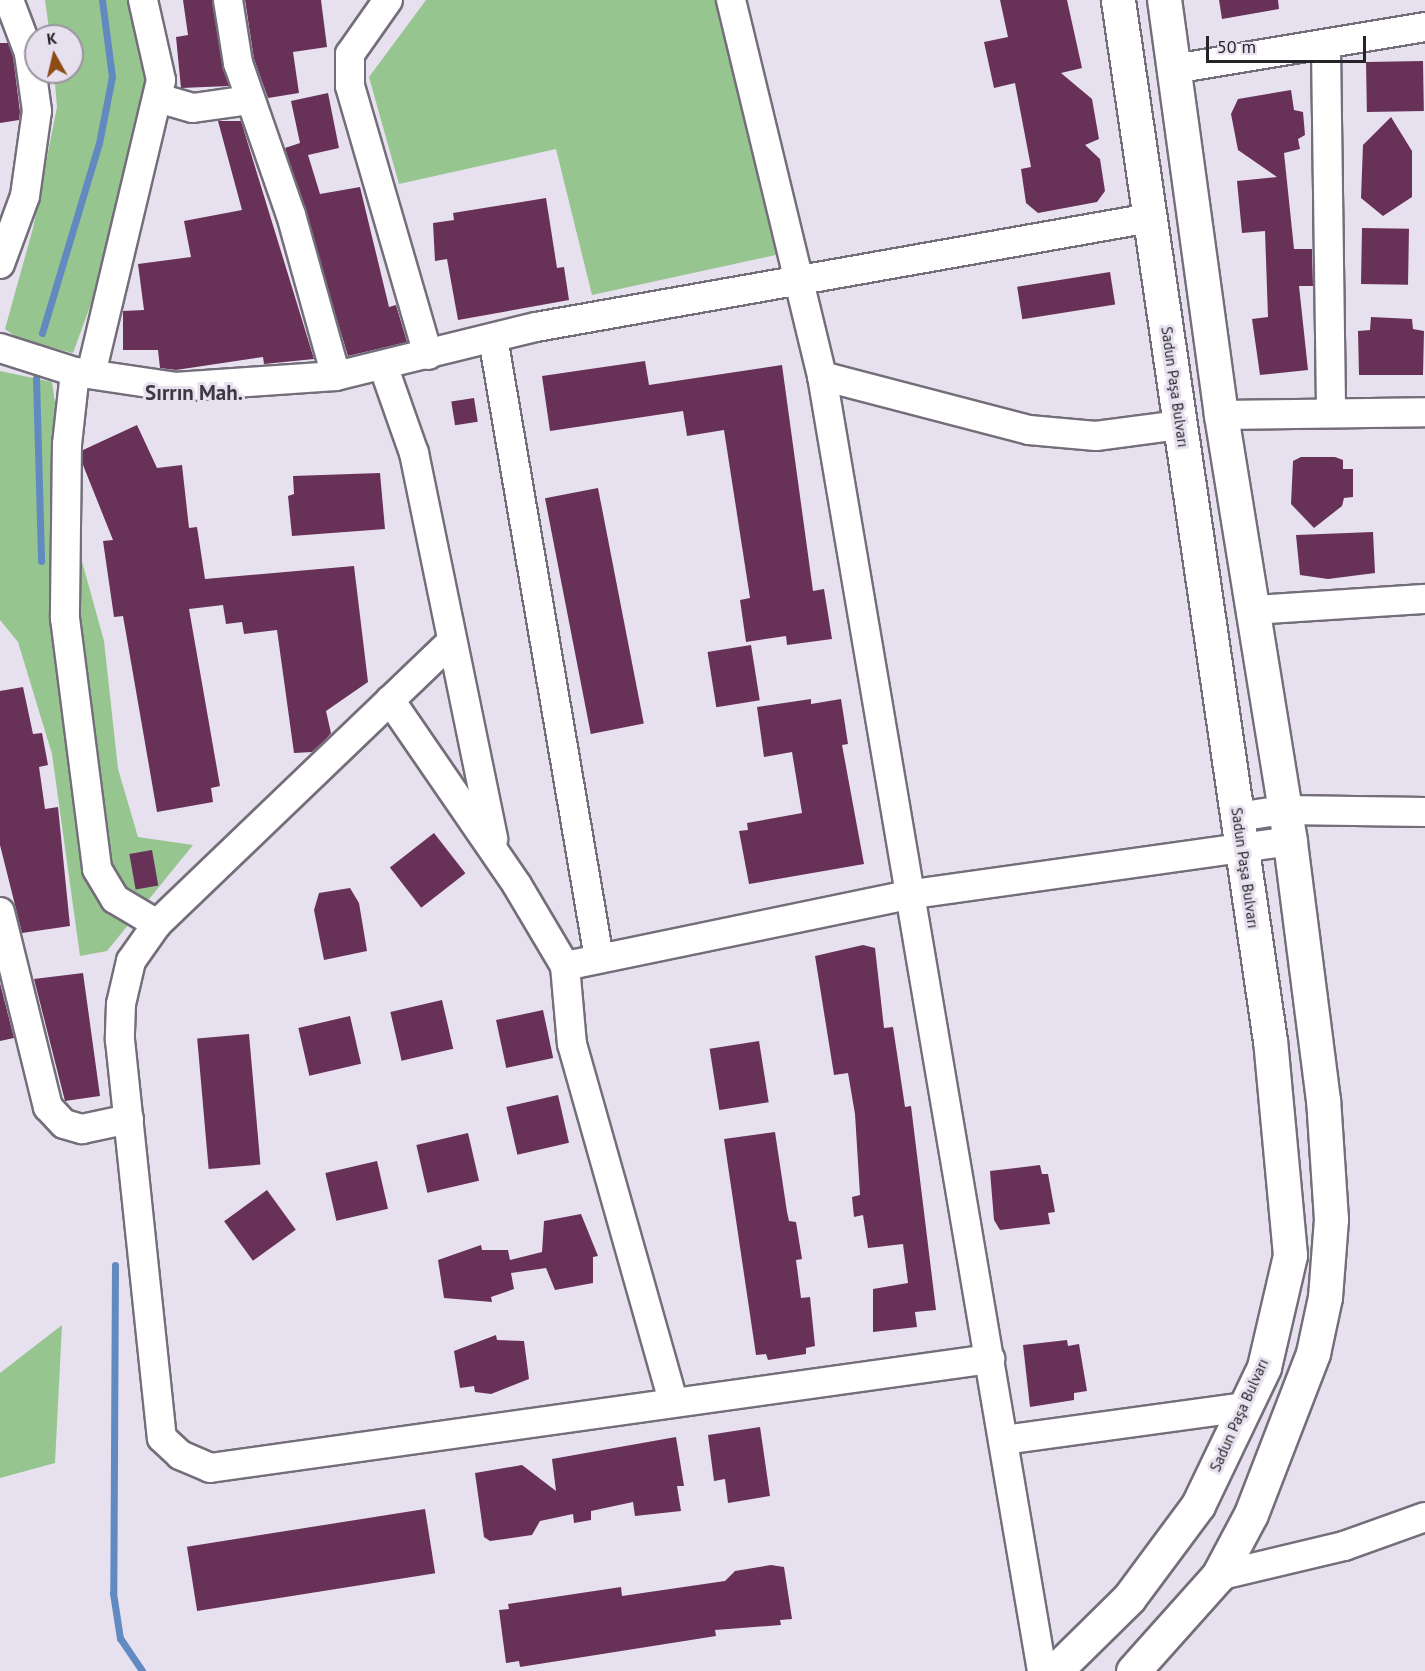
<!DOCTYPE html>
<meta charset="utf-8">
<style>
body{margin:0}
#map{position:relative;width:1425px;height:1671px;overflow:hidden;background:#e7e0ef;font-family:"PT Sans",sans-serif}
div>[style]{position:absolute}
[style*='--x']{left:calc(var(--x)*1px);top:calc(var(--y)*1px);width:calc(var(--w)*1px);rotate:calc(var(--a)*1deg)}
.green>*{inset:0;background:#97c58f}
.stream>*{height:7px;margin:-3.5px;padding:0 3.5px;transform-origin:3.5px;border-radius:3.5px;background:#618ac0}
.building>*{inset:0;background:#683158;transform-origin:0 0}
.roads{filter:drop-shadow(2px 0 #746e7b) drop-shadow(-2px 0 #746e7b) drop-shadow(0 2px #746e7b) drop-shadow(0 -2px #746e7b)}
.minor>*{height:28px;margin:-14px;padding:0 14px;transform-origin:14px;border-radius:14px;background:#fff}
.major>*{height:33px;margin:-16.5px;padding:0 16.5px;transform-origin:16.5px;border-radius:16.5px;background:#fff}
span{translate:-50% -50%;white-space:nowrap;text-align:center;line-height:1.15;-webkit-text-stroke:6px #e7e0ef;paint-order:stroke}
.street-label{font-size:15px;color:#262329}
.district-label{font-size:21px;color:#3d3743;font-weight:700}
.north{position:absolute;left:24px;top:24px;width:60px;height:60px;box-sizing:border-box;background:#e7e0ef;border:2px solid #9a94a0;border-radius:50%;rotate:352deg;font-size:16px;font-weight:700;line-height:24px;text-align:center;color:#262329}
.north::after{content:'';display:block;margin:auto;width:21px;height:27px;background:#8c4c14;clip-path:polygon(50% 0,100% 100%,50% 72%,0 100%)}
.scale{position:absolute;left:1206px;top:36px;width:160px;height:27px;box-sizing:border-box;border:3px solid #262329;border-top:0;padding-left:8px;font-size:18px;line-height:21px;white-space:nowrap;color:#262329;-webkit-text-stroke:4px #e7e0ef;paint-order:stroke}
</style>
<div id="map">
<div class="green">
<i style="clip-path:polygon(45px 0,133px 0,146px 79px,107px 260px,73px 353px,19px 339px,5px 329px,33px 228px,57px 107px,54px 72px,72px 72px,72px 36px,50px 36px)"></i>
<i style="clip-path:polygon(426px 0,717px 0,776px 255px,592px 295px,556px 149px,399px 184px,369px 77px)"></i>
<i style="clip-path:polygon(0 371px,52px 382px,73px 529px,104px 641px,118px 769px,138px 837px,193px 845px,107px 951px,80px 956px,52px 754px,18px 642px,0 620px)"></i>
<i style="clip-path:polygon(62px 1325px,55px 1463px,0 1478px,0 1373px)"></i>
</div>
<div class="stream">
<i style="--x:42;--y:333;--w:198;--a:-73.3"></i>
<i style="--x:99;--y:143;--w:67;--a:-78.9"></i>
<i style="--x:112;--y:77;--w:78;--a:-97.4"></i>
<i style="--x:36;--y:378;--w:183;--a:88.4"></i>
<i style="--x:115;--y:1265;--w:328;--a:90.3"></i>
<i style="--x:113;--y:1593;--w:46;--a:81.2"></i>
<i style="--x:120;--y:1638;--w:40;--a:56"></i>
</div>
<div class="building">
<i style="clip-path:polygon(183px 0,212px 0,229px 86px,181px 88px,176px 37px,188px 35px)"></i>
<i style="clip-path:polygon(245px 0,321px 0,327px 47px,293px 52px,299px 93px,268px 98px,254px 59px)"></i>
<i style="clip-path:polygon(1000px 0,1067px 0,1082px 68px,1061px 73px,1092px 99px,1099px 139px,1085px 145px,1100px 159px,1105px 191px,1097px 202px,1038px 213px,1026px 203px,1021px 169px,1031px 167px,1015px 83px,994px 88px,984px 42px,1008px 37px)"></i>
<i style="clip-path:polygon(1219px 0,1278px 0,1279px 9px,1222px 19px)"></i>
<i style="clip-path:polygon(0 43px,8px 43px,13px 56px,20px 112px,19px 120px,0 123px)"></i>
<i style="left:1423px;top:61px;width:50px;height:57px;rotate:89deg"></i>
<i style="clip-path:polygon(1291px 90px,1294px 110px,1303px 112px,1305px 135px,1298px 139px,1300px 149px,1284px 153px,1294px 249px,1312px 249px,1313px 286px,1299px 286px,1308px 370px,1260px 375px,1252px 319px,1268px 317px,1265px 231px,1242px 233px,1237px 181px,1277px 177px,1238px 150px,1231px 114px,1238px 99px)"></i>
<i style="clip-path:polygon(328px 93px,339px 148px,308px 155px,320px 194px,360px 187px,389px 307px,396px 305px,407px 342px,348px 356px,285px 148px,300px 143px,291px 101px)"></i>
<i style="clip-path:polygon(1391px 117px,1412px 151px,1412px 197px,1383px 216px,1361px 198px,1363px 145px)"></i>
<i style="clip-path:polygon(218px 121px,241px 121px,314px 359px,264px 364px,263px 357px,176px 370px,160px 368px,158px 350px,123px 350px,123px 311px,144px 310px,138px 264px,191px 257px,184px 221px,242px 210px)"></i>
<i style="clip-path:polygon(546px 198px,557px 268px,564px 267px,569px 300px,458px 320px,447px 259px,435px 261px,433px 223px,454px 220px,453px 213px)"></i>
<i style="left:1362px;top:228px;width:47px;height:56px;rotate:1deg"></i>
<i style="left:1110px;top:272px;width:33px;height:94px;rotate:81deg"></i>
<i style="clip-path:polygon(1371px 317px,1412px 319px,1413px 329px,1424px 331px,1423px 375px,1359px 375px,1358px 331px,1370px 330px)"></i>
<i style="clip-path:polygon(645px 361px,649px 385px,782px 365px,813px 591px,824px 589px,832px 639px,787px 645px,786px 636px,746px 642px,740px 600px,750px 598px,724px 430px,687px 436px,683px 411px,550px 431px,542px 376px)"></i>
<i style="left:474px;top:398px;width:24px;height:23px;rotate:81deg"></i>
<i style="clip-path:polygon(137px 425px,157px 468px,182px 465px,189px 528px,197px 527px,205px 579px,354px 566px,368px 682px,326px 711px,331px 733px,326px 739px,312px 752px,294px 753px,277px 630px,244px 634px,242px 622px,226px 624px,223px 605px,189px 609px,220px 786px,211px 788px,213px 802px,157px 812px,123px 616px,114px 617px,103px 541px,113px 540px,83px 465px,83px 450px)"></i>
<i style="clip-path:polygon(1301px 457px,1335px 457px,1343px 460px,1343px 469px,1353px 469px,1353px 497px,1344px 498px,1342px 506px,1314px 528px,1291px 504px,1293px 461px)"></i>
<i style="clip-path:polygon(380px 473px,385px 529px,292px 536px,288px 496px,294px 494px,293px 476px)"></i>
<i style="left:598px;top:488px;width:240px;height:54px;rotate:79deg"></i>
<i style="clip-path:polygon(1373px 532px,1375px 573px,1328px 579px,1300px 575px,1296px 535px)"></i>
<i style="left:751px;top:645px;width:56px;height:44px;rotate:81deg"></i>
<i style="clip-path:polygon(23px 687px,33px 734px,42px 733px,48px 765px,39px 767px,45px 809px,58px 807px,70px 926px,22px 933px,0 845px,0 691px)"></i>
<i style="clip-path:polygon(811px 699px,811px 704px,841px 699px,848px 744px,842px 745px,864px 864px,749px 884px,739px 831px,748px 830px,747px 823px,802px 813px,792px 752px,764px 757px,757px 707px)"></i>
<i style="left:434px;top:833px;width:51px;height:56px;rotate:52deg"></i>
<i style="left:152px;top:850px;width:36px;height:23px;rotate:80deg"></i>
<i style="clip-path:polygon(350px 888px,359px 903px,367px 951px,324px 960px,314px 910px,319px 893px)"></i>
<i style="clip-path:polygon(863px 945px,875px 948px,884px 1028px,893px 1027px,905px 1107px,911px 1106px,936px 1310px,915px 1312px,917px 1327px,873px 1332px,873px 1289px,908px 1283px,903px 1244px,868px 1248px,863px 1215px,854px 1217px,852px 1197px,860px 1195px,855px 1114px,848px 1073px,834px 1075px,815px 956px)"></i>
<i style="clip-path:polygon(83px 973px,100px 1096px,65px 1101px,34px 979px)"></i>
<i style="clip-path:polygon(0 983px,14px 1038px,0 1041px)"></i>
<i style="left:442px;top:1000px;width:50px;height:53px;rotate:77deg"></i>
<i style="left:543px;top:1010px;width:49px;height:48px;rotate:78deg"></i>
<i style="left:350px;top:1016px;width:49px;height:53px;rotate:77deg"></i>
<i style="left:249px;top:1034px;width:131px;height:52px;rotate:85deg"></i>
<i style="left:759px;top:1041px;width:62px;height:50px;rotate:81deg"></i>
<i style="left:558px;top:1095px;width:49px;height:53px;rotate:77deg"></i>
<i style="clip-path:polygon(775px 1132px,787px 1212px,789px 1221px,796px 1222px,802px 1259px,796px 1260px,801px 1298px,810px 1297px,815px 1346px,806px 1348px,806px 1354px,768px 1360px,766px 1354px,756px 1355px,724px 1139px)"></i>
<i style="left:468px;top:1133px;width:49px;height:53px;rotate:77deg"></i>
<i style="left:377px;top:1161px;width:49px;height:53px;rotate:77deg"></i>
<i style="clip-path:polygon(1040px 1165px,1042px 1174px,1048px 1174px,1055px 1212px,1048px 1213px,1050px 1224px,1000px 1230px,994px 1220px,990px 1171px)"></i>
<i style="left:267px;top:1190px;width:49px;height:53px;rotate:54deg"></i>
<i style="clip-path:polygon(581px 1214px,598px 1256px,593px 1257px,593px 1283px,555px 1290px,546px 1268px,511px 1273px,514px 1289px,491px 1297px,492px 1302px,444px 1298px,438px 1260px,481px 1245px,482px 1250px,508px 1250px,510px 1260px,542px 1252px,544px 1221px)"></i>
<i style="clip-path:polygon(496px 1335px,497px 1340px,524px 1341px,529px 1379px,491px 1394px,475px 1392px,474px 1386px,460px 1388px,454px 1351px)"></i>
<i style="clip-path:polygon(1067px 1340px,1068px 1346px,1079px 1344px,1087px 1391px,1074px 1393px,1074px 1400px,1030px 1407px,1023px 1345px)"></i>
<i style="clip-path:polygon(760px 1427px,770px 1496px,728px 1503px,725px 1479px,714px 1481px,708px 1435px)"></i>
<i style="clip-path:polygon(676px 1437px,684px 1486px,677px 1486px,681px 1511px,635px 1516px,633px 1502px,591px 1511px,591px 1520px,574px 1523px,573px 1514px,540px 1521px,532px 1535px,490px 1541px,484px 1537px,475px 1473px,522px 1465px,556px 1491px,552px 1459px)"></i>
<i style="left:425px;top:1509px;width:65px;height:241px;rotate:81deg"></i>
<i style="clip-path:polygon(771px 1565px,784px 1567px,792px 1619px,780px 1620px,781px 1625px,715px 1630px,716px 1636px,520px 1667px,519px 1661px,506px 1663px,499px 1610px,509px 1609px,508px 1604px,621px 1587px,622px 1596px,725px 1581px,735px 1571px)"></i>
</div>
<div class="roads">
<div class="minor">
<i style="--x:228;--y:0;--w:64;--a:81"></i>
<i style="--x:238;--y:63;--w:161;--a:70.8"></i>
<i style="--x:291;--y:215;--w:167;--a:74.4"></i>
<i style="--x:388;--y:0;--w:66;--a:125.1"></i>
<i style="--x:350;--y:54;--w:32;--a:90"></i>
<i style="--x:350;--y:86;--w:280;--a:73.8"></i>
<i style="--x:731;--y:0;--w:387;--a:76.4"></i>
<i style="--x:822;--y:376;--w:1314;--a:80.36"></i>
<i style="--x:1326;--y:48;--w:365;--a:89.2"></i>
<i style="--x:1174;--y:69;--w:254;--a:-9.5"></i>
<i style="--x:158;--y:98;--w:36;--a:16"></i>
<i style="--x:193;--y:108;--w:58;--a:-8"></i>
<i style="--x:0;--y:264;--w:72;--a:-69.8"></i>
<i style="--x:25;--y:196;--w:86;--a:-82"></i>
<i style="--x:37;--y:111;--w:59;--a:-97.9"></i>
<i style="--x:29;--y:53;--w:57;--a:-110.7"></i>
<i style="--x:493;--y:338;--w:629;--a:80.3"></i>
<i style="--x:0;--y:348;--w:79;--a:17.7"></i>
<i style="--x:75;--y:372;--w:101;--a:8.5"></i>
<i style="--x:175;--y:387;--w:161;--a:-3.9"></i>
<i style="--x:336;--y:376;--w:206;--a:-13.8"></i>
<i style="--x:536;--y:327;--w:624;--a:-10.07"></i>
<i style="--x:384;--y:368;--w:90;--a:70.6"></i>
<i style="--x:414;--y:453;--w:394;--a:78.4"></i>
<i style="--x:75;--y:372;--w:72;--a:96.3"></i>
<i style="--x:67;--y:444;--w:174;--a:90.7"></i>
<i style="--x:65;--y:618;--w:253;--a:82.7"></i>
<i style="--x:97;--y:869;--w:35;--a:59"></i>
<i style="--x:115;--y:899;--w:49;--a:30.8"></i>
<i style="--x:91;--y:374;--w:302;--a:-76.6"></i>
<i style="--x:161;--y:80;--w:82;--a:-102.7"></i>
<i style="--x:822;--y:376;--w:214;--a:14.6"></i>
<i style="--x:1029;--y:430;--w:67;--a:5.1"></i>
<i style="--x:1096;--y:436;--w:85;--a:-7.5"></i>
<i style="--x:1221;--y:415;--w:204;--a:-0.8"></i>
<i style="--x:1254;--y:610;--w:171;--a:-3.7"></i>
<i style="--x:452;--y:641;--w:409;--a:136.2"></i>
<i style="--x:157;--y:924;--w:45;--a:125.1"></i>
<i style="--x:131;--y:961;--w:44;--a:103.1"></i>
<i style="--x:121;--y:1004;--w:36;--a:92"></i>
<i style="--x:120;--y:1040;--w:400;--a:84"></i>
<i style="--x:162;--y:1438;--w:25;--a:43"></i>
<i style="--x:180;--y:1455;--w:33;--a:23"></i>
<i style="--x:210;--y:1468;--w:788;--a:-7.96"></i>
<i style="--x:390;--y:700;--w:224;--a:55.5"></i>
<i style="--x:517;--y:885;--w:94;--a:59.3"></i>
<i style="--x:565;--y:966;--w:78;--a:84.9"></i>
<i style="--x:572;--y:1044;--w:370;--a:74.2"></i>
<i style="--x:1237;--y:817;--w:48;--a:-8.5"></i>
<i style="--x:1284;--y:810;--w:141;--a:0.8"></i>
<i style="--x:0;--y:912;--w:201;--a:76.2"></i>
<i style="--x:48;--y:1107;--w:23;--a:47"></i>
<i style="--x:64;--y:1124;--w:19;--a:16"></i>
<i style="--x:82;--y:1129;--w:48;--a:-12"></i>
<i style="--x:565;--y:966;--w:356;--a:-11.7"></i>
<i style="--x:914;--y:894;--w:380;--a:-8"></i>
<i style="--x:1004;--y:1440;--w:243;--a:-7.8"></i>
<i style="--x:1218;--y:1576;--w:130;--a:-13.4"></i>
<i style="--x:1344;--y:1546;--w:86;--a:-19.7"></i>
</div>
<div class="major">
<i style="--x:1055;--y:1671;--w:104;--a:-44.6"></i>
<i style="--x:1129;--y:1598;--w:116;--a:-53.4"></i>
<i style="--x:1198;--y:1505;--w:153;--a:-64.4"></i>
<i style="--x:1264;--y:1367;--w:115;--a:-76.9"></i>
<i style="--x:1290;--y:1255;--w:215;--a:-95.3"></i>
<i style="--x:1270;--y:1041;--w:1052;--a:-98.31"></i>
<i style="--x:1133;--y:1671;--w:127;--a:-48.2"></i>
<i style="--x:1218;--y:1576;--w:70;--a:-62"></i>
<i style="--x:1251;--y:1514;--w:173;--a:-68.9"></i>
<i style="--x:1313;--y:1353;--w:57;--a:-77.9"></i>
<i style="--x:1325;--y:1297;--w:78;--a:-85.6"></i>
<i style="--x:1331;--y:1219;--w:119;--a:-93.8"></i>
<i style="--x:1323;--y:1100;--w:261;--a:-97.3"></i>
<i style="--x:1290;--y:841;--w:432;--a:-99.2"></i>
<i style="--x:1221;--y:415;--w:419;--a:-97.8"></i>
</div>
</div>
<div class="street-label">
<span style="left:1175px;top:387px;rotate:82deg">Sadun Paşa Bulvarı</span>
<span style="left:1245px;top:868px;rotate:82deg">Sadun Paşa Bulvarı</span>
<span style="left:1239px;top:1415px;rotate:-66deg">Sadun Paşa Bulvarı</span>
</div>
<div class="district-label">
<span style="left:194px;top:393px">Sırrın Mah.</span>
</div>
<div class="north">K</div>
<div class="scale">50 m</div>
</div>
